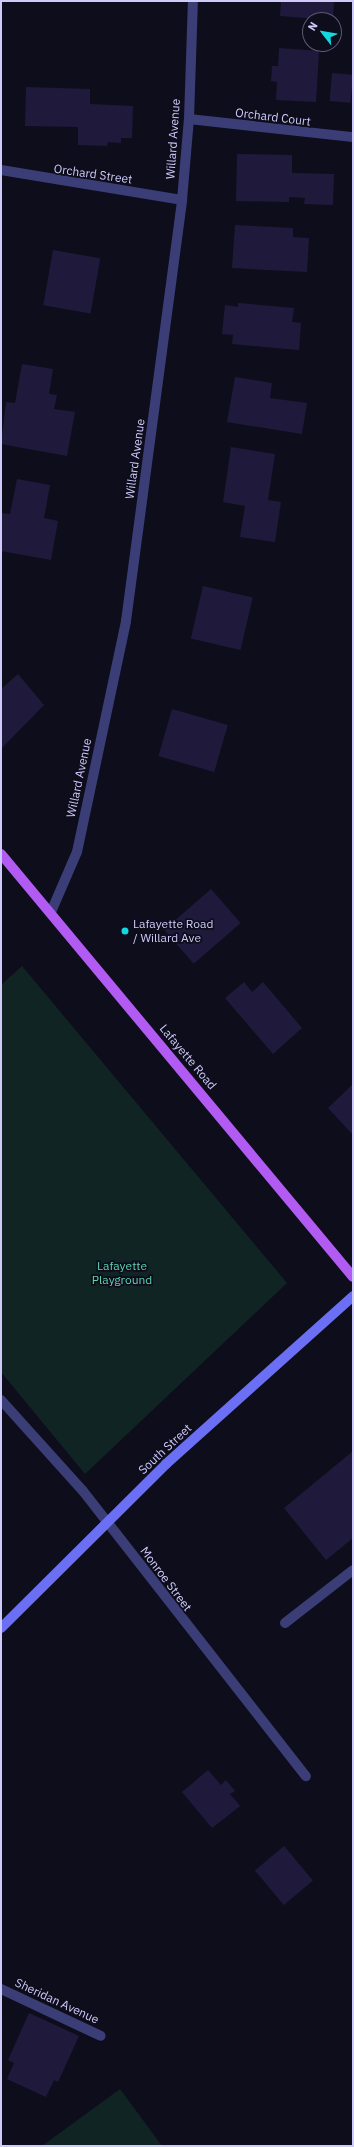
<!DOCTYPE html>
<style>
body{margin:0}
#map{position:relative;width:354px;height:2147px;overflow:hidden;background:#0e0d1c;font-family:"IBM Plex Sans",sans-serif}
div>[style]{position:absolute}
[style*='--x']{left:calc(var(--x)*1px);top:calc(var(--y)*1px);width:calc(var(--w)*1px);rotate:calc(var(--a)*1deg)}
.green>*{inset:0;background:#102523}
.building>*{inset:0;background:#1f1a3b;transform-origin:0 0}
.lane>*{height:10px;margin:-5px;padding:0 5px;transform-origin:5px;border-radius:5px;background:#3b3d77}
.street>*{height:10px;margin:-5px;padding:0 5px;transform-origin:5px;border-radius:5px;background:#3b3d77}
.secondary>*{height:10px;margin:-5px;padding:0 5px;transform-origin:5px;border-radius:5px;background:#6a6ff3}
.primary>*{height:10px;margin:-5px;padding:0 5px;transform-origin:5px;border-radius:5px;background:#b15bf2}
.dots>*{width:11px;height:11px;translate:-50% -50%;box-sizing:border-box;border:2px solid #0e0d1c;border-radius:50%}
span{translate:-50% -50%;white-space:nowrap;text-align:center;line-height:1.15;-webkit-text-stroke:3.5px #0e0d1c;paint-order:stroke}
.street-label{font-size:12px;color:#cecbfb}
.poi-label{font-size:12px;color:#cecbfb}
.left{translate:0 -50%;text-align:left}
.park-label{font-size:12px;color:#5ed4af}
.frame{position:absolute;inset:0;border:2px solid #cecbfb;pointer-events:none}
.north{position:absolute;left:302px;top:12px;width:40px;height:40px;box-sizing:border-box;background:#0e0d1c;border:1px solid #5b5975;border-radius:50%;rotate:301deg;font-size:11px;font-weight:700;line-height:16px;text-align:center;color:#cecbfb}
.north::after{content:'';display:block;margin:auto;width:14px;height:18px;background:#12d8e1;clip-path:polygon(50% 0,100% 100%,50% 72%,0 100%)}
</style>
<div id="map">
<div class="green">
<i style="clip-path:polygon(22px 966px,287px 1283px,85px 1474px,1px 1372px,1px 985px)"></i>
<i style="clip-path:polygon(120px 2089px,162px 2146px,42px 2146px)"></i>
</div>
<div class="building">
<i style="clip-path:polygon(281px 1px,334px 1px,333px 20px,280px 16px)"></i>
<i style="clip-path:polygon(279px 48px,319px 51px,316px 102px,276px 100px,277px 82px,271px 81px,272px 66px,278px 66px)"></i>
<i style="left:332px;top:73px;width:21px;height:28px;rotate:5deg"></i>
<i style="clip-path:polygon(26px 87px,90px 89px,90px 104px,133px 106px,132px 138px,121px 138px,121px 143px,108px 142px,107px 146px,78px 145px,78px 127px,25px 126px)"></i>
<i style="clip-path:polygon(237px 154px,292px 155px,292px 173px,334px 174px,333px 205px,304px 204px,305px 198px,289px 197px,289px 202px,236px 201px)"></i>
<i style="clip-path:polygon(235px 225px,293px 228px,293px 237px,309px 238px,307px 272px,232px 268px)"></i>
<i style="left:53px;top:250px;width:48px;height:56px;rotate:10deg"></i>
<i style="clip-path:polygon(238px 303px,294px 308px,292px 322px,301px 323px,299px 350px,232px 344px,233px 335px,222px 334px,225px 305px,238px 307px)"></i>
<i style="clip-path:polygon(22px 364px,53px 369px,49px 394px,57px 395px,54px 409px,75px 412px,67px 456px,1px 444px,6px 402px,15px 403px)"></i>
<i style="clip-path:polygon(235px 377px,272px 383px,270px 398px,307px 403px,302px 434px,227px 422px)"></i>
<i style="clip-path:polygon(231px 447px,275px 454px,268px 500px,281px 502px,275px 542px,240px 537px,245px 506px,223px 502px)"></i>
<i style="clip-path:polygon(17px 479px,50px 485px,44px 518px,58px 521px,51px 560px,1px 551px,2px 513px,10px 514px)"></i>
<i style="left:203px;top:586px;width:51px;height:54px;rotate:13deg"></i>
<i style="clip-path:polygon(18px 674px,44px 705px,1px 749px,1px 689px)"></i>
<i style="left:172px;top:709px;width:58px;height:49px;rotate:16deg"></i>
<i style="left:211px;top:889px;width:45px;height:62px;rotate:49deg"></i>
<i style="clip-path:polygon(244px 982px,252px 992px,263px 982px,302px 1028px,273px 1054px,225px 998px)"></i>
<i style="clip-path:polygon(353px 1084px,353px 1135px,328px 1108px)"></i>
<i style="clip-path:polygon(353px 1451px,353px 1538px,326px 1560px,284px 1508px)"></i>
<i style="clip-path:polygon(208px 1770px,221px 1785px,226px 1780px,235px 1791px,230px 1794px,240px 1806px,212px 1828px,182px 1792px)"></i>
<i style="left:284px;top:1846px;width:45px;height:38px;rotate:50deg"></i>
<i style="clip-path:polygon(29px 2013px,79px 2036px,58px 2082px,54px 2080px,46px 2097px,7px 2079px,14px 2063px,8px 2060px)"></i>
</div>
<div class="lane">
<i style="--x:285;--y:1623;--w:86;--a:-37.9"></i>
</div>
<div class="street">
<i style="--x:189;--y:119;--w:165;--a:6.3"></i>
<i style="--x:1;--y:170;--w:183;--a:9.4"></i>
<i style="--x:51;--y:912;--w:65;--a:-66.6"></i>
<i style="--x:77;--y:852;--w:236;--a:-78"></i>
<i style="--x:126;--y:621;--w:425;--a:-82.4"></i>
<i style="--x:182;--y:200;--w:81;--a:-85.1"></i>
<i style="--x:189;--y:119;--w:118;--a:-88.1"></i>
<i style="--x:1;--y:1400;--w:122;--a:48"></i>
<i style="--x:83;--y:1491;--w:362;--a:52"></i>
<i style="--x:1;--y:1989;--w:110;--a:25.2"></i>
</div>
<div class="secondary">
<i style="--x:1;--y:1628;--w:233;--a:-44.8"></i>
<i style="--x:166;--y:1464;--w:251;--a:-41.9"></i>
</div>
<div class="primary">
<i style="--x:1;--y:854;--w:550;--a:50.23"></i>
</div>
<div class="dots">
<i style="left:125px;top:931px;background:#12d8e1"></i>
</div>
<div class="street-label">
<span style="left:273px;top:117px;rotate:7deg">Orchard Court</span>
<span style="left:173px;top:139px;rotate:-86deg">Willard Avenue</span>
<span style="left:93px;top:174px;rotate:8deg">Orchard Street</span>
<span style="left:135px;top:459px;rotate:-82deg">Willard Avenue</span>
<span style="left:79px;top:778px;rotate:-78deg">Willard Avenue</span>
<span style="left:188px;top:1057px;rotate:50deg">Lafayette Road</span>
<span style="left:165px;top:1449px;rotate:-43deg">South Street</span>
<span style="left:166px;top:1579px;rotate:53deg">Monroe Street</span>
<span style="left:57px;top:2001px;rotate:25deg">Sheridan Avenue</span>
</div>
<div class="poi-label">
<span class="left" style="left:133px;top:931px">Lafayette Road<br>/ Willard Ave</span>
</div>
<div class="park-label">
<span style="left:122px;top:1273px">Lafayette<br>Playground</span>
</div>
<div class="frame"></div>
<div class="north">N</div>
</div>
